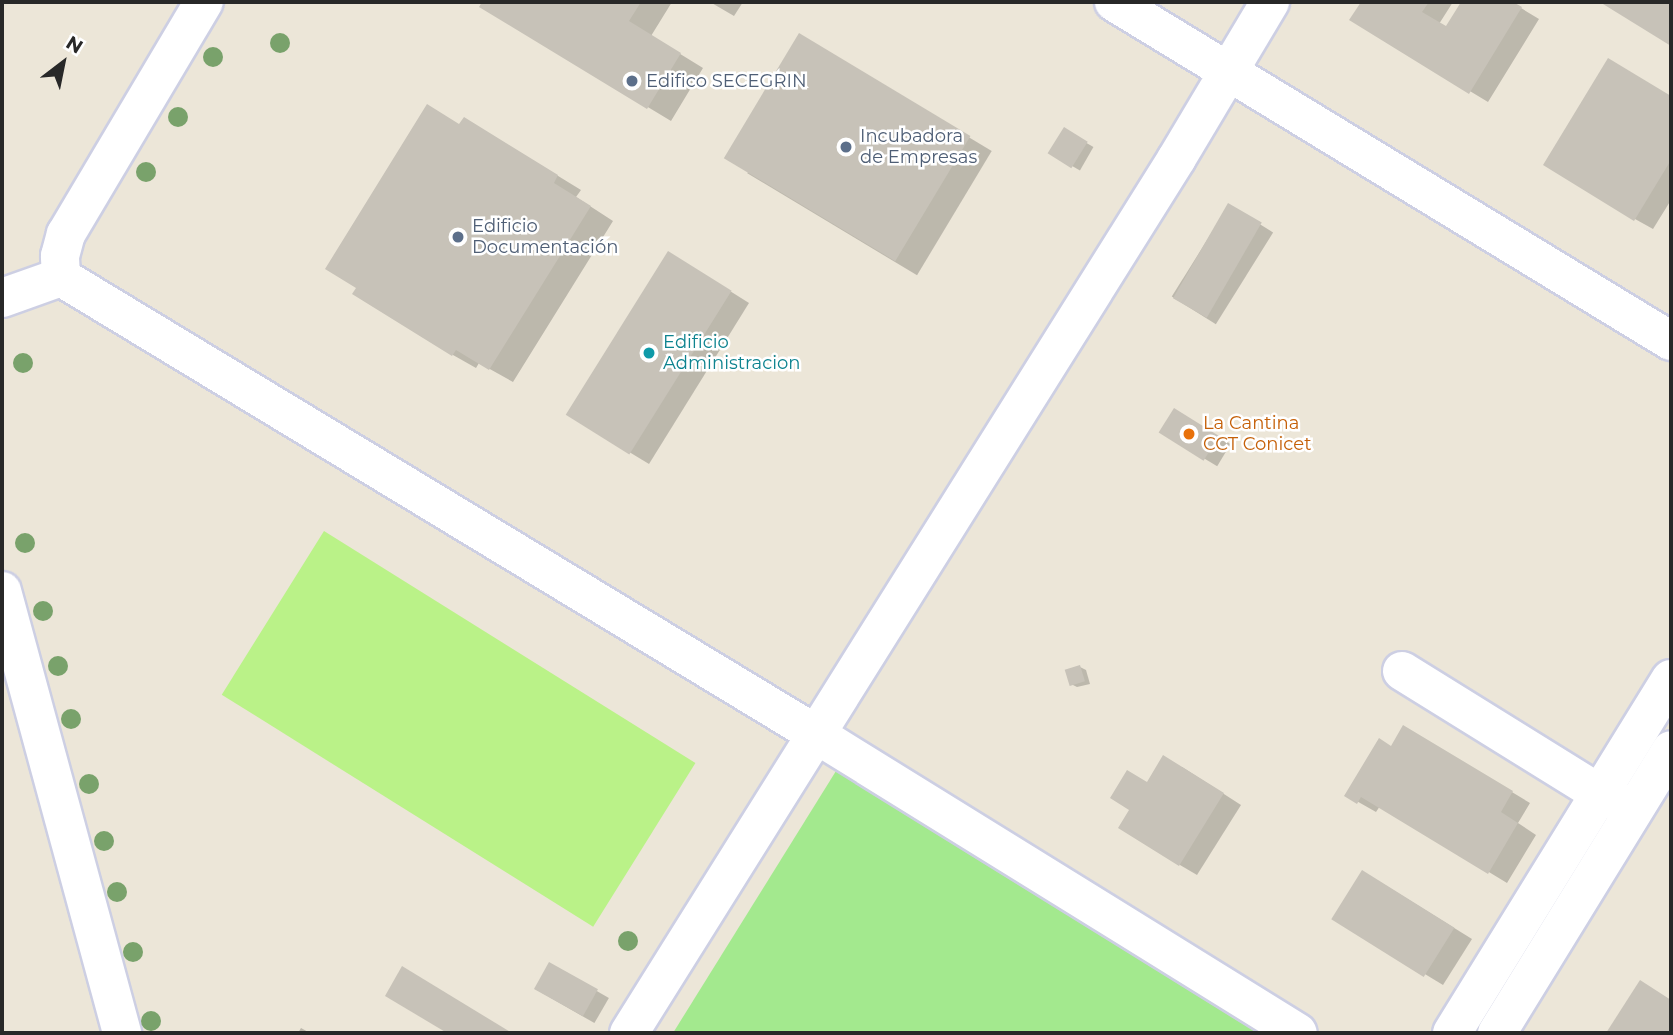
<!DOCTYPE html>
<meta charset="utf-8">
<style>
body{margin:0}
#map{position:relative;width:1673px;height:1035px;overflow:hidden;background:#ece6d8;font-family:Montserrat,sans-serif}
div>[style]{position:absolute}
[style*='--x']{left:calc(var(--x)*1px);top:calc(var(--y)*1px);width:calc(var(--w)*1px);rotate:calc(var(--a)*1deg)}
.green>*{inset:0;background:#a3e98e}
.pitch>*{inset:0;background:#baf288;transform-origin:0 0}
.shadow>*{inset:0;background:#0003;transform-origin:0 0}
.building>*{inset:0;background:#c7c2b8;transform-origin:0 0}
.roads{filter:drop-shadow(2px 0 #cdcfe3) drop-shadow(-2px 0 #cdcfe3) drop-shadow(0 2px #cdcfe3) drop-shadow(0 -2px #cdcfe3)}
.minor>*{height:38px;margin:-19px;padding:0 19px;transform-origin:19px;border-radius:19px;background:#fff}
.trees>*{width:20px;height:20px;margin:-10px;border-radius:50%;background:#79a26b}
.dots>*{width:19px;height:19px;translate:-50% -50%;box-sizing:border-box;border:4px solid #fff;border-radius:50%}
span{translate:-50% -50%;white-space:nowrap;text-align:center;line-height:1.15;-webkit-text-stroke:5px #fff;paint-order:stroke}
.service-label{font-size:18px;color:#4e5e75}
.left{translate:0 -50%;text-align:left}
.culture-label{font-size:18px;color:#0d838f}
.food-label{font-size:18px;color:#c56008}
.frame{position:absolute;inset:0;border:4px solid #282828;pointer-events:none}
.north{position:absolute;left:28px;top:28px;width:70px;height:70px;-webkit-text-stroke:5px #fff;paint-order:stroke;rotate:32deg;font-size:19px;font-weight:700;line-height:28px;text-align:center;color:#282828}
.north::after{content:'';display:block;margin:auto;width:24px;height:32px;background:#282828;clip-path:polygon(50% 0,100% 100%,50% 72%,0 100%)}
</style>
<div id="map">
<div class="green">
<i style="clip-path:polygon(836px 771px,1258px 1033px,673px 1033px)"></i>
</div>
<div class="pitch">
<i style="left:324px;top:531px;width:438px;height:193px;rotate:32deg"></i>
</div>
<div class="shadow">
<i style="clip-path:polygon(485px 2px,672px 2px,651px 36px,703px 68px,671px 121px,482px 7px)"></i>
<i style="clip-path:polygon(710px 2px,743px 2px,734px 16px)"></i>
<i style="clip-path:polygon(1363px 2px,1453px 2px,1439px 24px,1447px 28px,1463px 2px,1511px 2px,1539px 19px,1488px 102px,1352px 20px)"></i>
<i style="clip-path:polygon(1606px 2px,1671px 2px,1671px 43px,1605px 3px)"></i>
<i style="left:822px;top:49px;width:198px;height:145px;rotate:31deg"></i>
<i style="clip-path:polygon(1609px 60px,1671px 97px,1671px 200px,1653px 229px,1635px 219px)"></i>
<i style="clip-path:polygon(460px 126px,488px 133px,581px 190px,576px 197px,613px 221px,513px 382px,479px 363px,476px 368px,453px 355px)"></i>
<i style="left:1064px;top:130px;width:34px;height:27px;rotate:30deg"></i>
<i style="left:1229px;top:205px;width:52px;height:108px;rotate:32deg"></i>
<i style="clip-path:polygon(687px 264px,749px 303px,649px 464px,568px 415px)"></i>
<i style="left:1174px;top:410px;width:66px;height:26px;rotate:31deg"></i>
<i style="clip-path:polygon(1080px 667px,1086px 670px,1090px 684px,1077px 687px,1071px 684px)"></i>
<i style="clip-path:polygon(1404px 727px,1530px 803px,1518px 823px,1536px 835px,1507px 883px,1380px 806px,1376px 812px,1346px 795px,1392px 748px)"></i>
<i style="clip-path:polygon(1182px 767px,1241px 805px,1197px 875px,1180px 865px,1148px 783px)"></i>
<i style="clip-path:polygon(1380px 882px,1472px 939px,1443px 985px,1334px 919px)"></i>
<i style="left:550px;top:964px;width:68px;height:29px;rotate:30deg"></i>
<i style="clip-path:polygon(301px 1028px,310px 1033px,298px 1033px)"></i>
</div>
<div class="building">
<i style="clip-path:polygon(482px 2px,641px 2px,629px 21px,681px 53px,647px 109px,479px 7px)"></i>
<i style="clip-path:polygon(1361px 2px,1429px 2px,1422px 12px,1446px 26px,1461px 2px,1513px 2px,1522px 7px,1469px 94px,1349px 20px)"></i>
<i style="clip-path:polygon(1604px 2px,1671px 2px,1671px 46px,1603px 4px)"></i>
<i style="left:799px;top:33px;width:200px;height:146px;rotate:31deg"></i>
<i style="clip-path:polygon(1608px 58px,1671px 96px,1671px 160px,1634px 221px,1543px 165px)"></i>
<i style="clip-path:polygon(427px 104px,459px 124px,464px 117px,558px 175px,554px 183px,591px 206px,489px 370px,456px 350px,452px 356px,352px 294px,356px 288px,325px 269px)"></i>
<i style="left:1064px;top:127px;width:28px;height:31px;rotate:32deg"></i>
<i style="left:1228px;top:203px;width:39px;height:110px;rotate:30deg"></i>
<i style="left:668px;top:251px;width:75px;height:193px;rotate:32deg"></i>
<i style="left:1174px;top:408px;width:53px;height:29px;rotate:32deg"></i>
<i style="left:1080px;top:665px;width:17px;height:16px;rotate:73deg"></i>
<i style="clip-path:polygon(1403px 725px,1513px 791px,1501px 812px,1518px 823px,1488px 874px,1361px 797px,1357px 804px,1344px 796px,1379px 738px,1391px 746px)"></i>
<i style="clip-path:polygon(1163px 755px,1224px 793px,1179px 866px,1118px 828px,1129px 810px,1110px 798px,1127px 770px,1147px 782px)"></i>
<i style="left:1362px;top:870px;width:109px;height:58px;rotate:32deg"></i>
<i style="left:549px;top:962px;width:56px;height:31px;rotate:29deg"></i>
<i style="clip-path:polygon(402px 966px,512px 1033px,447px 1033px,385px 996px)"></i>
<i style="clip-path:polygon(1640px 980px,1671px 1000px,1671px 1033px,1606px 1033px)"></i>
</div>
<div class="roads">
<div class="minor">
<i style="--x:1114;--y:2;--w:652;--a:31.33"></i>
<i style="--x:61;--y:277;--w:880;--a:31.2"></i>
<i style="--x:814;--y:733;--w:569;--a:31.79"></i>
<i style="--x:2;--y:298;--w:63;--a:-19.6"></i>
<i style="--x:61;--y:277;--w:21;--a:-93"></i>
<i style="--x:60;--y:256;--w:23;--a:-75"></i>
<i style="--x:66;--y:234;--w:270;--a:-59.3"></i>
<i style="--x:2;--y:591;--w:458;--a:74.8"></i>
<i style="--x:1402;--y:671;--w:233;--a:31.8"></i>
<i style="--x:1600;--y:794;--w:25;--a:23"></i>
<i style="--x:629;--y:1033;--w:1032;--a:-57.94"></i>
<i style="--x:1177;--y:158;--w:182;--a:-59.2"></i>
<i style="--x:1452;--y:1033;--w:416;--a:-58.3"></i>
<i style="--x:1497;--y:1033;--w:332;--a:-58.4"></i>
</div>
</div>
<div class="trees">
<i style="left:280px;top:43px"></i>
<i style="left:213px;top:57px"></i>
<i style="left:178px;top:117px"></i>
<i style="left:146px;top:172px"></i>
<i style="left:23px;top:363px"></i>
<i style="left:25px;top:543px"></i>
<i style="left:43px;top:611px"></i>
<i style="left:58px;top:666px"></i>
<i style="left:71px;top:719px"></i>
<i style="left:89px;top:784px"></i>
<i style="left:104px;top:841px"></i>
<i style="left:117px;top:892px"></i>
<i style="left:628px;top:941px"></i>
<i style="left:133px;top:952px"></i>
<i style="left:151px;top:1021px"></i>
</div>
<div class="dots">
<i style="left:632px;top:81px;background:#5c6f8a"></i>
<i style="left:846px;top:147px;background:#5c6f8a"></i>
<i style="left:458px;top:237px;background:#5c6f8a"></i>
<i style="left:649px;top:353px;background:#0f9aa8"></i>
<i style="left:1189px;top:434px;background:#e8710a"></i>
</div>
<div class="service-label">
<span class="left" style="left:646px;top:81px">Edifico SECEGRIN</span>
<span class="left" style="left:860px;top:147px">Incubadora<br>de Empresas</span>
<span class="left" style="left:472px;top:237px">Edificio<br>Documentación</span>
</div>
<div class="culture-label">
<span class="left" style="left:663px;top:353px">Edificio<br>Administracion</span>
</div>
<div class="food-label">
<span class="left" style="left:1203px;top:434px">La Cantina<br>CCT Conicet</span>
</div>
<div class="frame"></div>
<div class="north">N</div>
</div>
